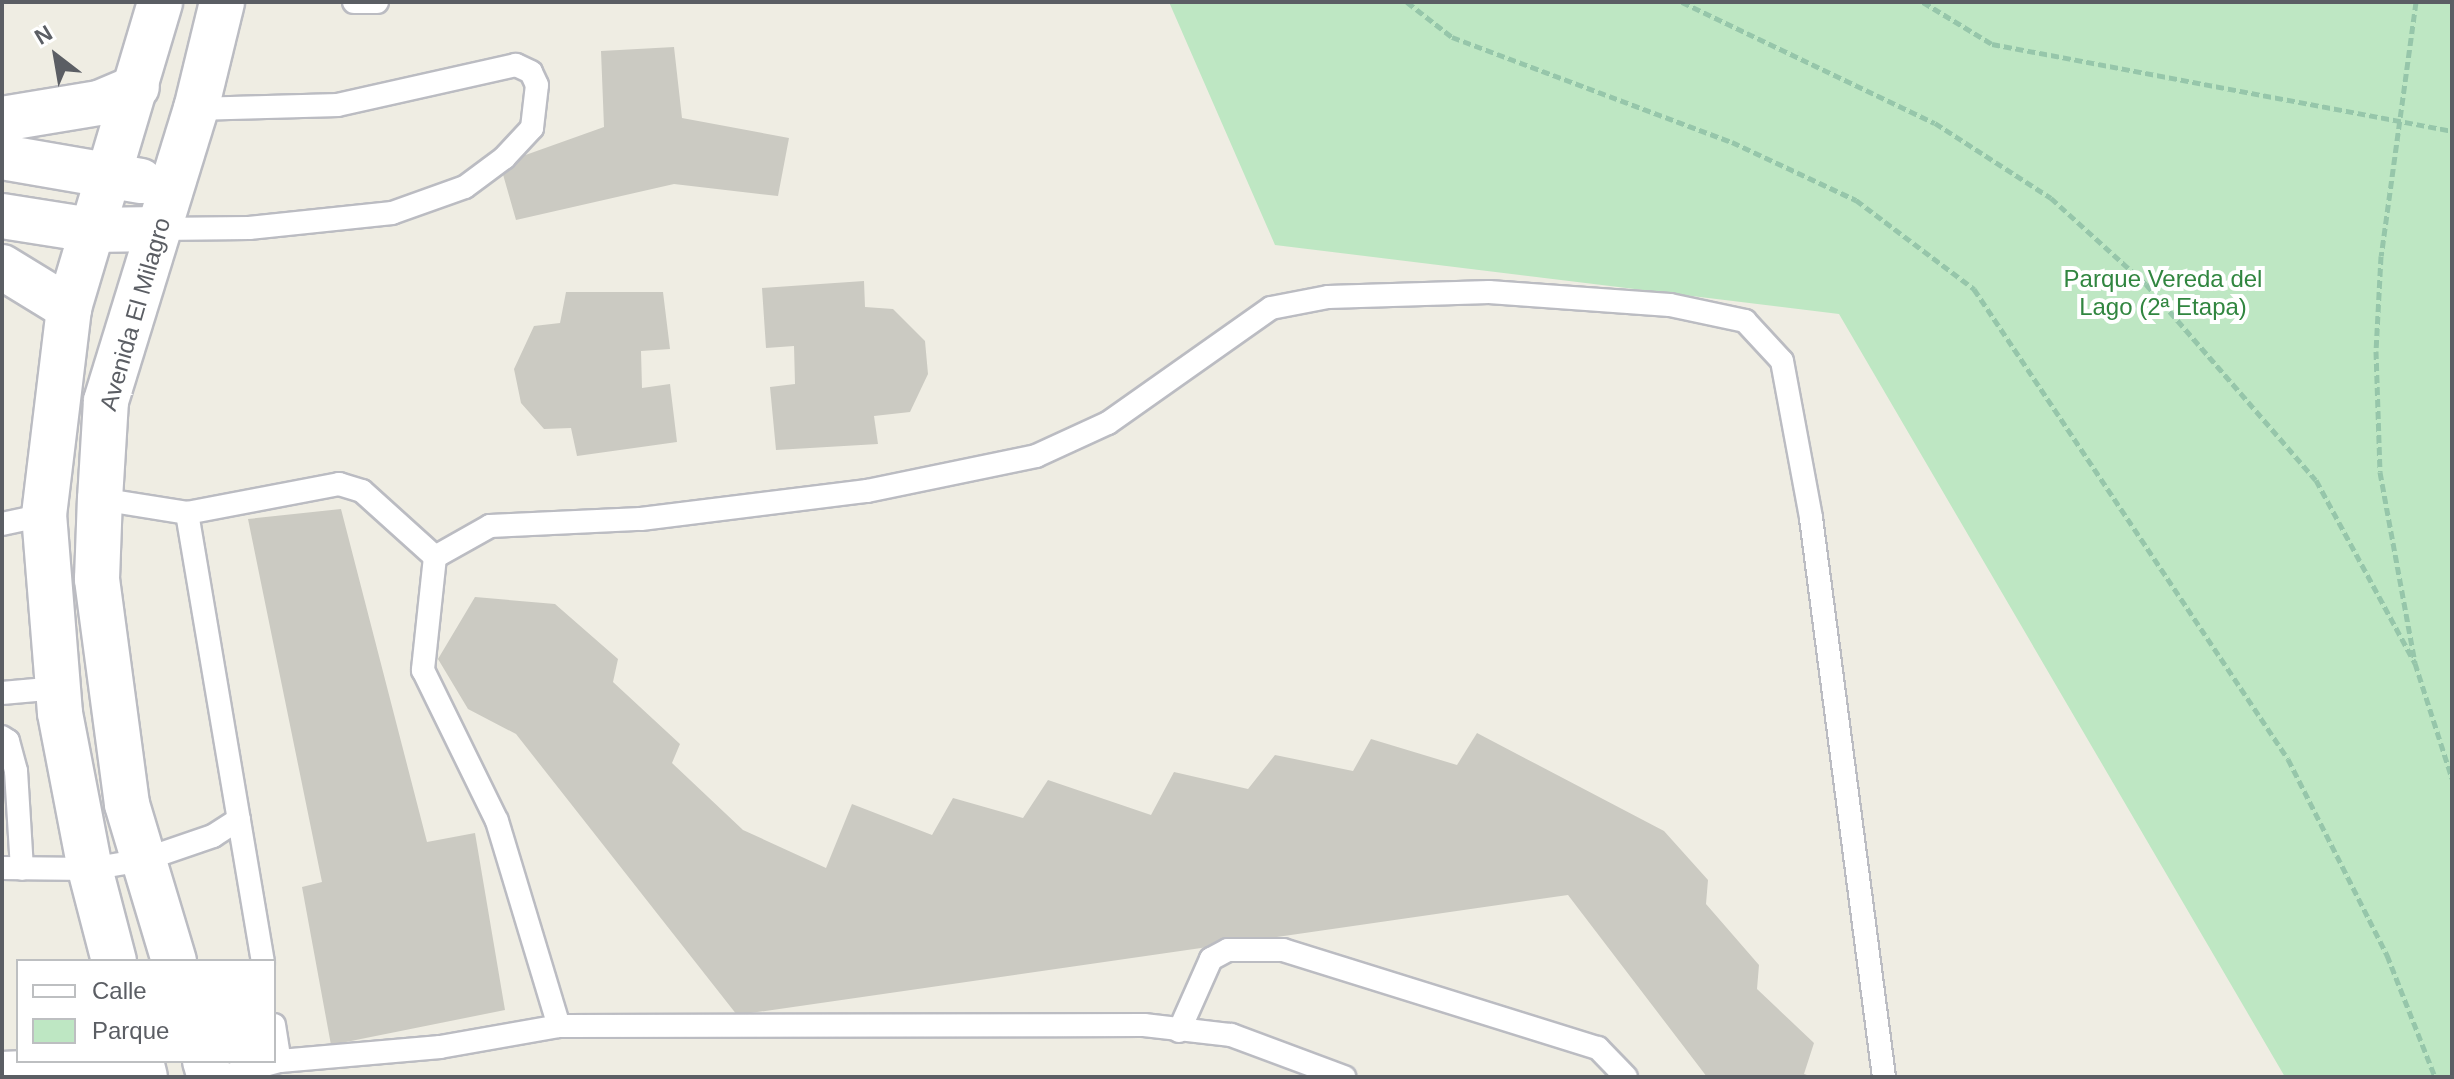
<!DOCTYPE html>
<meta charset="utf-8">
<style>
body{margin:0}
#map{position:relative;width:2454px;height:1079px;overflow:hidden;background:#efede3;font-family:Arial,sans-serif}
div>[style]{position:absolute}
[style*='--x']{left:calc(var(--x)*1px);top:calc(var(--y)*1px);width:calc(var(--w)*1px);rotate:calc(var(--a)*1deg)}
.green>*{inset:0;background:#bee7c3}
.building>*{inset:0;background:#cbcac2}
.path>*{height:5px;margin-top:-2.5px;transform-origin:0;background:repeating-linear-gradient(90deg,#96c6aa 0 8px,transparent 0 12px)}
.roads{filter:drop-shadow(2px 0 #bbbcc2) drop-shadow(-2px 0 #bbbcc2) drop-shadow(0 2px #bbbcc2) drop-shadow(0 -2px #bbbcc2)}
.lane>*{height:22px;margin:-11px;padding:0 11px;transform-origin:11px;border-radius:11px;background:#fff}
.street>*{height:42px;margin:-21px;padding:0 21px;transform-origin:21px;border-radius:21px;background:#fff}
.secondary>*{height:44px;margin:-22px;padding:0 22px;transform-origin:22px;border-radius:22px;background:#fff}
span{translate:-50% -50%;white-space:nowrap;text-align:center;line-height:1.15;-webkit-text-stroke:8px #fff;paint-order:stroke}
.park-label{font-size:24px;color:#318640}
.street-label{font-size:24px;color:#5b5e64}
.frame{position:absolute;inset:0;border:4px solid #5b5e64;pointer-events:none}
.legend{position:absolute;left:16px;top:959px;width:260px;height:104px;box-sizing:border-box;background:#fff;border:2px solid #bdbfc1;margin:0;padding:10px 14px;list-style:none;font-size:24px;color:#5b5e64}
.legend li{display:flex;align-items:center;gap:16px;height:40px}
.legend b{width:40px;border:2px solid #bdbfc1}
.north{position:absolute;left:16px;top:16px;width:80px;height:80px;-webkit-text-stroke:6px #fff;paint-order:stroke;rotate:329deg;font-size:22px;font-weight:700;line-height:32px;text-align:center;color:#5b5e64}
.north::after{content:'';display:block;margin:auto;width:28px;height:36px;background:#5b5e64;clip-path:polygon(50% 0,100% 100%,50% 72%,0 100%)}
</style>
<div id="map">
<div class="green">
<i style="clip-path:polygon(1169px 2px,2452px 2px,2452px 1077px,2285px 1077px,1839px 314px,1275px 245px)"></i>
</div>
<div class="building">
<i style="clip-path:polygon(674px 47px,682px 118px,789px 138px,778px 196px,674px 184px,516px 220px,500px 164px,604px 127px,601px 51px)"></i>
<i style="clip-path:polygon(864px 281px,865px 307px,893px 309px,925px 341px,928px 374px,910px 412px,874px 416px,878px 444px,776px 450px,770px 387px,795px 384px,794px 346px,766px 348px,762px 288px)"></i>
<i style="clip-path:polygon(566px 292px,663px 292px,670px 349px,641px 351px,642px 388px,670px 384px,677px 442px,577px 456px,571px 428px,544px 429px,521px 403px,514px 369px,534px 326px,560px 323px)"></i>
<i style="clip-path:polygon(341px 509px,427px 842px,475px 833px,505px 1010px,331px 1045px,302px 887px,322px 882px,248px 519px)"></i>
<i style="clip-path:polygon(475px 597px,555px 604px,618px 659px,613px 682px,680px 744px,672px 763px,743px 830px,826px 868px,852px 804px,932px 835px,953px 798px,1023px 818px,1048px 780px,1151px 815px,1174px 772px,1248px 789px,1275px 755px,1353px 771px,1371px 739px,1457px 765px,1477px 733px,1664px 831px,1708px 880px,1706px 904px,1759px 965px,1757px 989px,1814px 1043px,1804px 1074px,1813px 1077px,1707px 1077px,1568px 895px,737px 1015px,516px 734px,468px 709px,438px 659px)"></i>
</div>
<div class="path">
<i style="--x:1407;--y:2;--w:57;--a:37.9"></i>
<i style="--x:1452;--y:37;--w:299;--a:20.6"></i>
<i style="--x:1732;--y:142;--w:137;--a:25.1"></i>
<i style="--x:1856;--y:200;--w:148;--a:37"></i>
<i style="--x:1974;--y:289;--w:565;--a:56.25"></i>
<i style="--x:2288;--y:759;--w:220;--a:63.2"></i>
<i style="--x:2387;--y:955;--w:131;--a:68.5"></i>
<i style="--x:1682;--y:2;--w:280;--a:25.6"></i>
<i style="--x:1935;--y:123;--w:138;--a:32.9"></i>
<i style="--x:2051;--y:198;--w:128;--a:42.2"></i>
<i style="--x:2146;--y:284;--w:259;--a:49.1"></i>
<i style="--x:2316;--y:480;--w:208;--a:61.6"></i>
<i style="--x:1923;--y:2;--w:81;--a:31.3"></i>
<i style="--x:1992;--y:44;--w:468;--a:10.7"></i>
<i style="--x:2416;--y:2;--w:256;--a:97.8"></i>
<i style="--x:2381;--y:256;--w:95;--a:93"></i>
<i style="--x:2376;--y:351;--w:121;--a:88.1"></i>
<i style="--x:2380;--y:472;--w:194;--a:79.6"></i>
<i style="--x:2415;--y:663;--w:121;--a:72.2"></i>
</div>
<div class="roads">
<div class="lane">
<i style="--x:354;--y:2;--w:23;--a:0"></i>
<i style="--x:158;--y:229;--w:91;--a:-0.6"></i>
<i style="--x:249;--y:228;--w:144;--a:-6"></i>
<i style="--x:392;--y:213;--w:77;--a:-19.6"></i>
<i style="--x:465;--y:187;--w:49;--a:-36.6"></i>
<i style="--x:504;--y:158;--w:41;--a:-47"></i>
<i style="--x:532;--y:128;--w:43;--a:-83.4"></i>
<i style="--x:537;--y:85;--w:14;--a:-115"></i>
<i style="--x:531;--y:72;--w:17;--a:-155"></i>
<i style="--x:516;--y:65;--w:183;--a:167.4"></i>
<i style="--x:337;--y:105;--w:141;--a:178.4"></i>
<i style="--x:100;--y:499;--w:88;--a:9.1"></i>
<i style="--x:187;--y:513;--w:155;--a:-10.8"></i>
<i style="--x:339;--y:484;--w:24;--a:17"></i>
<i style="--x:362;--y:491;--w:98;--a:42.1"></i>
<i style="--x:187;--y:513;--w:454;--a:80.4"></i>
<i style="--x:2;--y:524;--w:43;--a:-12.1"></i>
<i style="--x:435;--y:557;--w:63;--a:-29.4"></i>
<i style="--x:490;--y:526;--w:151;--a:-2.7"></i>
<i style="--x:641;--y:519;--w:228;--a:-7.1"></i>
<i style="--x:867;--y:491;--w:173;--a:-11.7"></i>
<i style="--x:1036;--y:456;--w:79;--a:-24.6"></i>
<i style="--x:1108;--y:423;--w:199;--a:-35.2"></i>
<i style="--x:1271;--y:308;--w:58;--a:-10.9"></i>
<i style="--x:1328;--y:297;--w:161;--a:-1.8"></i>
<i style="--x:1489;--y:292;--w:181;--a:4.1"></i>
<i style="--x:1670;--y:305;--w:77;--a:12"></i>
<i style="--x:1745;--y:321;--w:54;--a:47.2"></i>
<i style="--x:1782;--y:361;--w:160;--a:79.5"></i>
<i style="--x:1811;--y:518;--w:564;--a:82.56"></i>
<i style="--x:435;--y:557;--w:114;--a:96.1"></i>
<i style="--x:423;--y:670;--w:168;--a:63.9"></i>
<i style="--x:497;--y:821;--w:214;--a:73.2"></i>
<i style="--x:559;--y:1026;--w:585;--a:-0.1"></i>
<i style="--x:1144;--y:1025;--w:88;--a:6.6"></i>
<i style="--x:1231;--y:1035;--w:121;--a:20.4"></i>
<i style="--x:2;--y:693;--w:56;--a:-5.1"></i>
<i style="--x:2;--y:737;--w:7;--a:34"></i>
<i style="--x:8;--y:741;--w:31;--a:75"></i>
<i style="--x:16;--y:771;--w:98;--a:86.5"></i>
<i style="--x:2;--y:868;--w:88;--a:0.7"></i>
<i style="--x:90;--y:869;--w:54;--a:-9.6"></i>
<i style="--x:143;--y:860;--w:74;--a:-18.9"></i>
<i style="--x:213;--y:836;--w:31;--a:-33"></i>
<i style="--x:274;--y:1025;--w:36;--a:81"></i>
<i style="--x:1179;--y:1031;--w:79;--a:-66"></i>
<i style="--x:1211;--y:959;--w:19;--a:-28"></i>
<i style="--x:1228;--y:950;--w:55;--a:0"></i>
<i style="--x:1283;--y:950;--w:330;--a:17.3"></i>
<i style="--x:1598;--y:1048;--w:40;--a:46"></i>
<i style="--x:221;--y:1077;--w:61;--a:-15.2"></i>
<i style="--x:280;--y:1061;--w:161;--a:-5"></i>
<i style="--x:440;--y:1047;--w:121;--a:-10"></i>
</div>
<div class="street">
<i style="--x:2;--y:1073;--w:141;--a:-2.4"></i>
</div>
<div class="secondary">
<i style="--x:2;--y:119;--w:98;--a:-9.4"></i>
<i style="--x:99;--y:103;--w:41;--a:-22.8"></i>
<i style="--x:2;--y:157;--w:141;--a:9.8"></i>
<i style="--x:2;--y:216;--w:90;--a:8.9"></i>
<i style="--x:91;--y:230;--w:67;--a:-0.9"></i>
<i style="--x:2;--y:267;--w:79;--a:31.5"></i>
<i style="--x:114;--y:961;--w:95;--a:-104.6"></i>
<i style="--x:90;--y:869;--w:159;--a:-100.9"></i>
<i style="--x:60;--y:713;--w:199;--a:-94.6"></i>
<i style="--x:44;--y:515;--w:209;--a:-83.1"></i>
<i style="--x:69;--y:308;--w:319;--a:-73.4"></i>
<i style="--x:174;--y:961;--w:164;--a:-106.7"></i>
<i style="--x:127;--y:804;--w:227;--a:-97.6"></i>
<i style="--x:97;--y:579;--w:80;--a:-87.9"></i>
<i style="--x:100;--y:499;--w:98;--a:-86.5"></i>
<i style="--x:106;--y:401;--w:306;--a:-72.9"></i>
<i style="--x:196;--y:109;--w:110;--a:-76.3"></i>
<i style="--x:141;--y:1061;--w:16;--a:76"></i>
<i style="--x:205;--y:1061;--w:17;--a:73"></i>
</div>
</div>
<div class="park-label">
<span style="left:2163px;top:293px">Parque Vereda del<br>Lago (2ª Etapa)</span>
</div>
<div class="street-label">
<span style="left:135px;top:314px;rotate:-74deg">Avenida El Milagro</span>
</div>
<div class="frame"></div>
<ul class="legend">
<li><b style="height:10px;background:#fff"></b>Calle</li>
<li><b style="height:22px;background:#bee7c3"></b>Parque</li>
</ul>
<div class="north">N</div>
</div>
